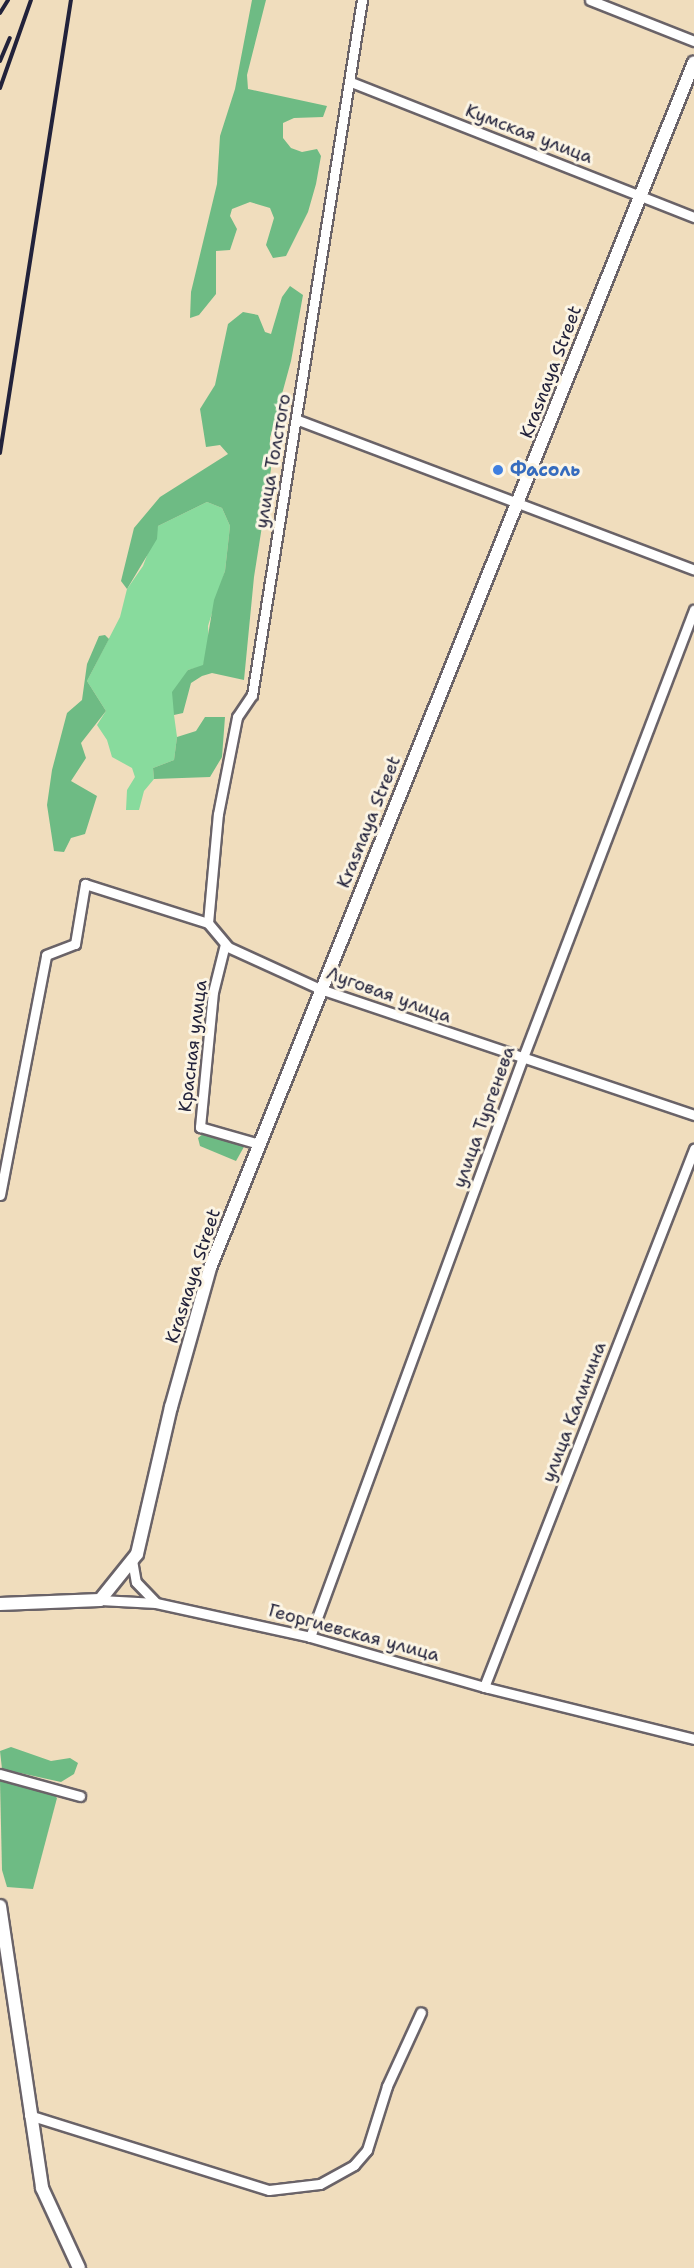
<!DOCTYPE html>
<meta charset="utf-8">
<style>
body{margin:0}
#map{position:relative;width:694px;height:2268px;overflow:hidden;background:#f0ddbd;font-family:"Shantell Sans",sans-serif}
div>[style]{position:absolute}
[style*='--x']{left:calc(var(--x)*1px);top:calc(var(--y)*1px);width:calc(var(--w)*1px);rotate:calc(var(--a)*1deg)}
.green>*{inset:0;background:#88db9d}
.forest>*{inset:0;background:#6ebb84}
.roads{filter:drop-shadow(2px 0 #6a6368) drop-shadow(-2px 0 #6a6368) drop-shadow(0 2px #6a6368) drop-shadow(0 -2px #6a6368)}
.minor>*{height:9px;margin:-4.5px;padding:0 4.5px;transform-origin:4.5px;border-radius:4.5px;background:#fff}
.tertiary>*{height:12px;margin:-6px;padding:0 6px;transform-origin:6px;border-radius:6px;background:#fff}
.rail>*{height:4px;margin:-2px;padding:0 2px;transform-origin:2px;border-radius:2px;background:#22223b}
.dots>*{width:16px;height:16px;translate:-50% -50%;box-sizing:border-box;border:3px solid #fcf5e5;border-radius:50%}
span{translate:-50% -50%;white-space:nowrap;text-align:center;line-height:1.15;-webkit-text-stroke:6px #fcf5e5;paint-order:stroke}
.street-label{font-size:18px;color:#22223b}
.shop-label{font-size:18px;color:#366cbe;font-weight:700}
.left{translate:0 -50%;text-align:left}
</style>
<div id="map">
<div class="green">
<i style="clip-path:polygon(207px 502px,222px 508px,230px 526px,225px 571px,208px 626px,209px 645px,203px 666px,188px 670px,174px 715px,177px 737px,174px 760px,153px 768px,154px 779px,144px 791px,139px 810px,126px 810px,127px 790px,135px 777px,132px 768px,112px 757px,107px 740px,97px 725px,106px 711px,87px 681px,120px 617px,127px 589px,143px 566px,158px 526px)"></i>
</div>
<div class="forest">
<i style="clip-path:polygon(252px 0,266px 0,247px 75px,248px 89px,327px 106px,323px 117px,294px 118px,283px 123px,283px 138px,291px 148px,302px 152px,317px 149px,321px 156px,316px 184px,308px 212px,286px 256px,273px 258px,266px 245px,274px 218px,270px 208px,250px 202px,232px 209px,230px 216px,237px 229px,230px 250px,216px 251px,216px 294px,199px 315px,190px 318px,191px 292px,217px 184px,220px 136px,235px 89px)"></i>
<i style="clip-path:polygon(290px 286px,303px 295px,291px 361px,270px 438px,271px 469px,254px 577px,244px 680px,212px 673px,202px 676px,191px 683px,183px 713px,174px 715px,172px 692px,188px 670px,203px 665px,214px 600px,225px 571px,230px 526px,222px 508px,207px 502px,158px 526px,157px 539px,127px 589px,121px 581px,134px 528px,160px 497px,228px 454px,220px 445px,206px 447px,200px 409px,215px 385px,228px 324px,243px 312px,258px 315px,265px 332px,271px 334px,282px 297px)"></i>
<i style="clip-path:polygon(105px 635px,109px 639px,87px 681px,106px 711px,81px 743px,86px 758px,71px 781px,97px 796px,85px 834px,71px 838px,64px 852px,54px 851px,47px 805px,52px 770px,67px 713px,82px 700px,87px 664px,99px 636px)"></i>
<i style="clip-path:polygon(205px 717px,225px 717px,222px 757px,210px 777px,154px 779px,153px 768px,174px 760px,177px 737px,196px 731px)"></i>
<i style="clip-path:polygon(204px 1133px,245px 1145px,236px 1161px,200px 1146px,198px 1138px)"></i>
<i style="clip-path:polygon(11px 1747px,51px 1761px,70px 1758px,78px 1763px,74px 1774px,61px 1782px,2px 1769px,0 1751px)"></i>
<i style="clip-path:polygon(0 1781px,50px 1791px,57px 1798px,33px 1889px,7px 1887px,2px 1870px)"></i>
</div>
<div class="roads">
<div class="minor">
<i style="--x:590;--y:0;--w:112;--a:21.5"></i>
<i style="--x:351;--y:82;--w:369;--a:21.5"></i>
<i style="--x:298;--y:420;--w:423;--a:20.7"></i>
<i style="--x:208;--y:923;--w:109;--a:-84.8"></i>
<i style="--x:218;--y:814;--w:99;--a:-78.9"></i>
<i style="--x:237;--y:717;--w:27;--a:-56"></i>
<i style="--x:252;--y:695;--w:704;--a:-81.01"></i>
<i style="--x:225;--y:944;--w:49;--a:104"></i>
<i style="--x:213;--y:992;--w:136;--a:95.5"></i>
<i style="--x:200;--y:1127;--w:61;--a:16.1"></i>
<i style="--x:0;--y:1195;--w:244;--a:-79.1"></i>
<i style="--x:46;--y:955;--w:31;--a:-21"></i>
<i style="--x:75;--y:944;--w:61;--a:-80.5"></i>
<i style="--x:85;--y:884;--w:129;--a:17.6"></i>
<i style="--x:208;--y:923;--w:31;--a:50"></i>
<i style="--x:228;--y:947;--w:101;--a:24.5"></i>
<i style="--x:320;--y:989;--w:395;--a:18.6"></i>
<i style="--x:132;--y:1560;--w:22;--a:80"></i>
<i style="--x:136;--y:1582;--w:29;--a:46"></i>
<i style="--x:100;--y:1600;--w:56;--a:3.1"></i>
<i style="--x:156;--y:1603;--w:158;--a:12.4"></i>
<i style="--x:310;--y:1637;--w:185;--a:16"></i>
<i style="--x:488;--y:1688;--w:212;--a:13.9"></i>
<i style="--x:310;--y:1637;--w:615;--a:-69.83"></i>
<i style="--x:522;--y:1060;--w:482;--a:-69.1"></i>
<i style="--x:484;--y:1687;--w:578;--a:-68.68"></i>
<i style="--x:0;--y:1774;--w:83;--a:15.4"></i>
<i style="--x:29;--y:2115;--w:251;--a:17.4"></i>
<i style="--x:269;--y:2190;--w:51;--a:-6.7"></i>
<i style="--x:320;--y:2184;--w:39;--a:-29"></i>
<i style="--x:354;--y:2165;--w:20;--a:-49"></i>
<i style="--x:367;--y:2150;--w:67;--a:-72.6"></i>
<i style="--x:387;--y:2086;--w:81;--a:-65.3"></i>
</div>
<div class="tertiary">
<i style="--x:0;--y:1604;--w:100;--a:-2.3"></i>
<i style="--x:100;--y:1600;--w:59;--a:-51.2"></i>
<i style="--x:137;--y:1554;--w:151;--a:-77"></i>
<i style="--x:171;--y:1407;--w:144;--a:-74.3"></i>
<i style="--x:210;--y:1268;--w:1299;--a:-68.13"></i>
<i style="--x:0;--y:1906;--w:285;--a:81.5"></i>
<i style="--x:42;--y:2188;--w:88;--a:65.2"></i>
</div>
</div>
<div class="rail">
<i style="--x:0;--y:13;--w:15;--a:-58"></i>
<i style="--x:0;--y:61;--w:25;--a:-67"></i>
<i style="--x:0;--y:88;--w:93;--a:-70.6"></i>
<i style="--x:0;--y:453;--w:459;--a:-81.1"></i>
</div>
<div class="dots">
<i style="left:498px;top:470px;background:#3f7fe0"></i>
</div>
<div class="street-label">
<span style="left:529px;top:134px;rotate:21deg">Кумская улица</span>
<span style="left:551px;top:372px;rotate:-69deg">Krasnaya Street</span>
<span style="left:273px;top:461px;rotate:-80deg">улица Толстого</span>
<span style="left:369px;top:822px;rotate:-68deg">Krasnaya Street</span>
<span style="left:389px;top:995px;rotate:20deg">Луговая улица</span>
<span style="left:193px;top:1046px;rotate:-83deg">Красная улица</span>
<span style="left:484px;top:1117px;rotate:-70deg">улица Тургенева</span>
<span style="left:193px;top:1276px;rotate:-72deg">Krasnaya Street</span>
<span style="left:574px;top:1412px;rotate:-69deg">улица Калинина</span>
<span style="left:354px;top:1633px;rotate:15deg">Георгиевская улица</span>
</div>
<div class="shop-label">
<span class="left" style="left:510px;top:470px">Фасоль</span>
</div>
</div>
